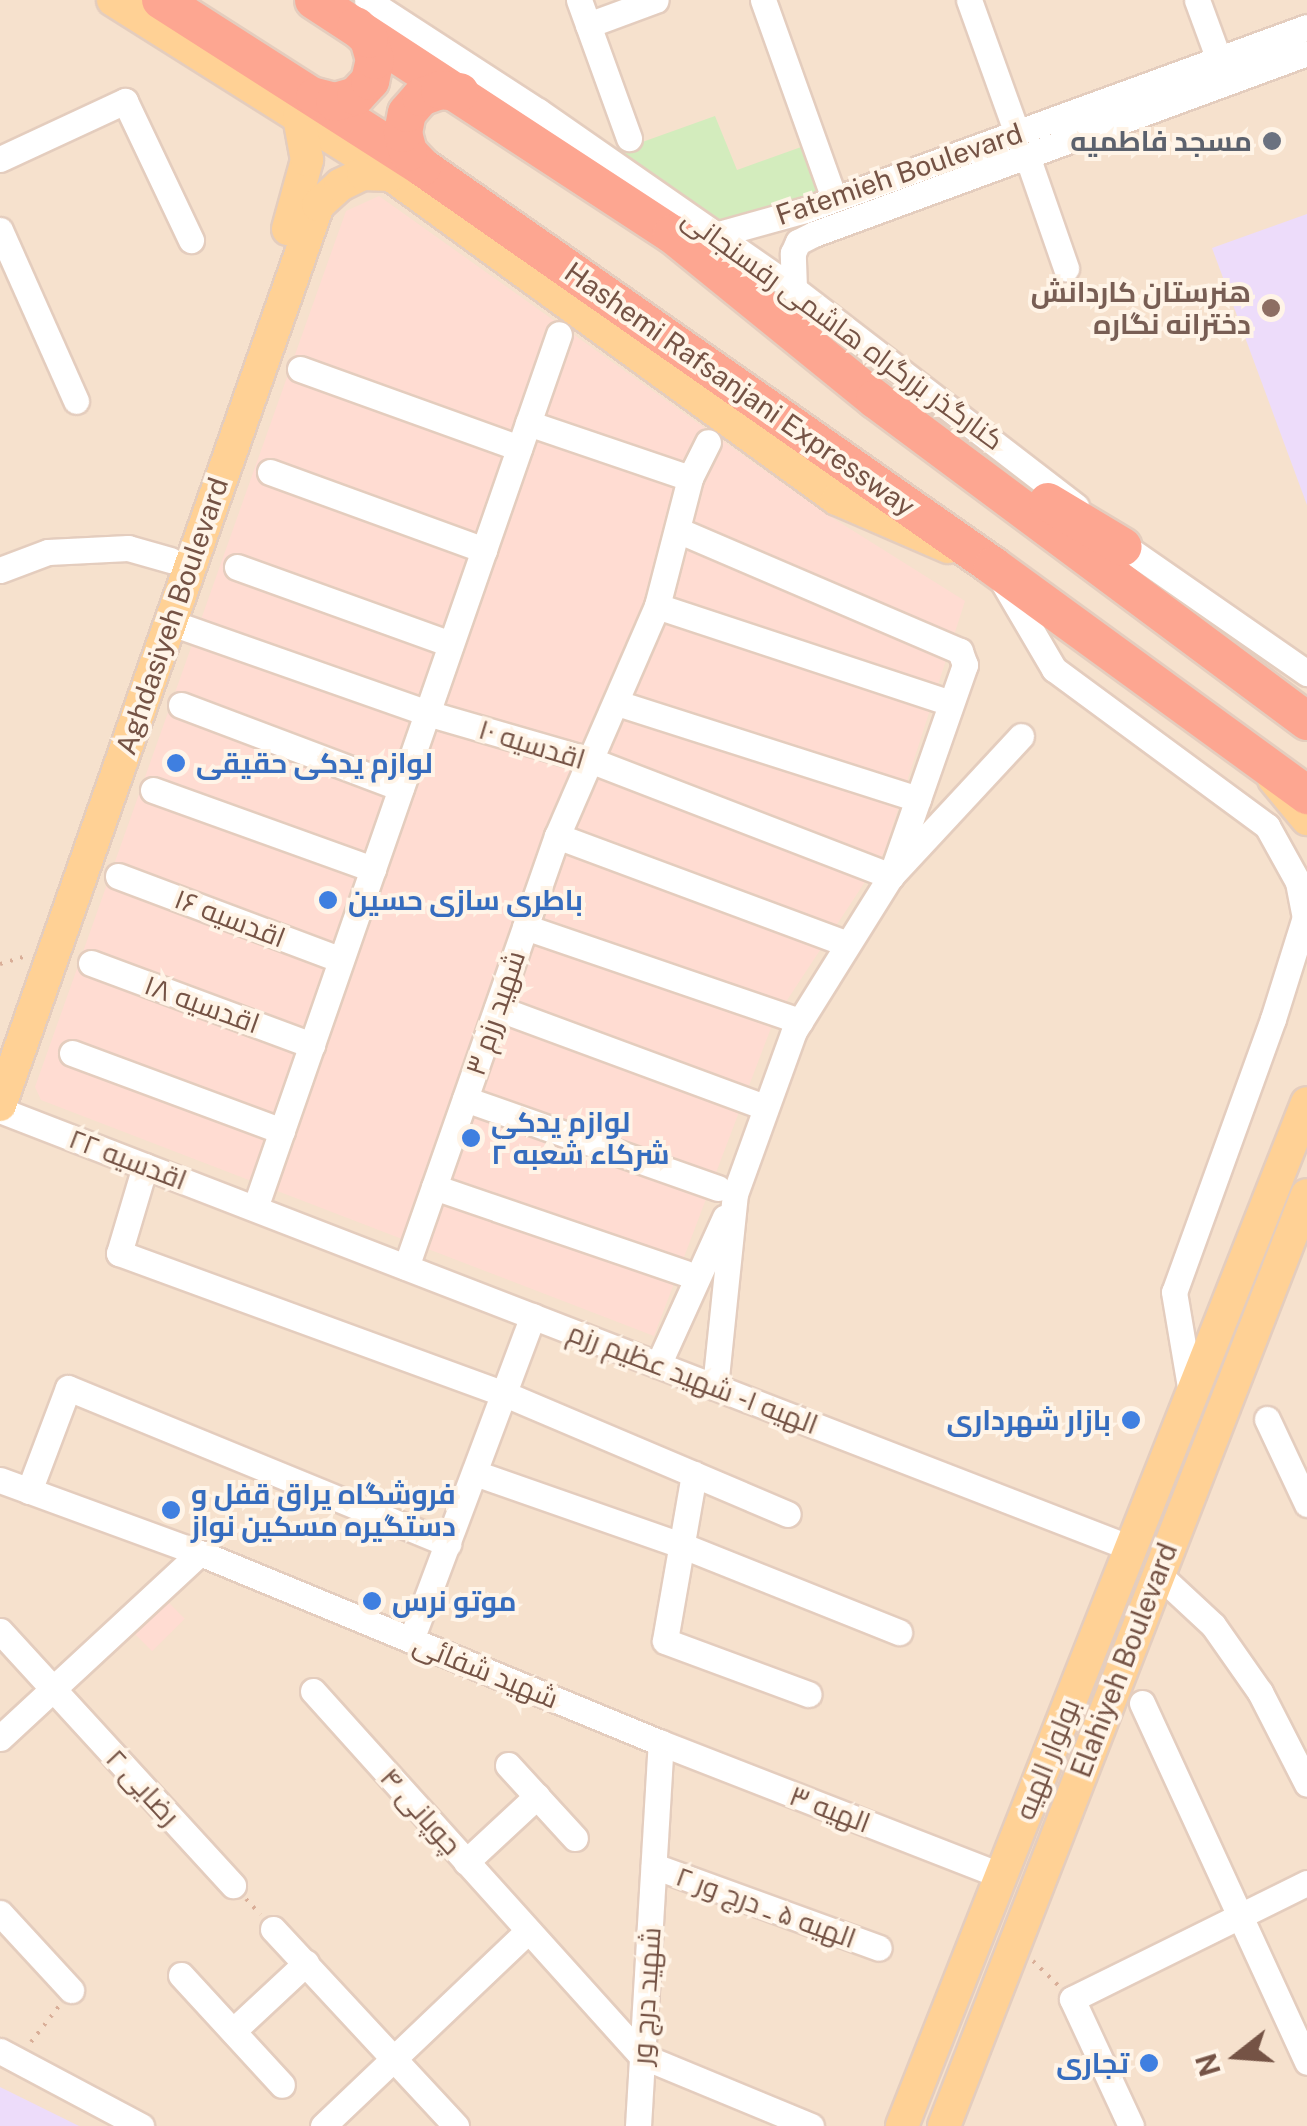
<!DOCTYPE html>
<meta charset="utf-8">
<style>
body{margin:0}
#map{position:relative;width:1307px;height:2126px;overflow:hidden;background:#fef0df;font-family:"Public Sans",Cairo,sans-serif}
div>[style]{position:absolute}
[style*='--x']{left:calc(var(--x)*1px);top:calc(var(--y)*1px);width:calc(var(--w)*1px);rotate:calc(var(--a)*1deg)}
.residential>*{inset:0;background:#f6e1cd;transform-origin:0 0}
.commercial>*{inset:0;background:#ffdcd2;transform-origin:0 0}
.education>*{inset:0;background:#eddcfa}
.green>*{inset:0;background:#d3ecbd}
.path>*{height:4px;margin-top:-2px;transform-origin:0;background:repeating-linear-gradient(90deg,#d9ae98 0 2.5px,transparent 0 10.5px)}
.roads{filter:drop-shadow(2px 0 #e4cdbe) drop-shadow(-2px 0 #e4cdbe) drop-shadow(0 2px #e4cdbe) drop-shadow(0 -2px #e4cdbe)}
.minor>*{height:25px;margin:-12.5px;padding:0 12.5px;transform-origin:12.5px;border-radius:12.5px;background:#fff}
.major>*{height:32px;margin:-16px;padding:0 16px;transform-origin:16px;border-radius:16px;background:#ffd195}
.highway>*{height:38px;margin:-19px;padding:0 19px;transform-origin:19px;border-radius:19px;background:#fda691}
.dots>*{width:28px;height:28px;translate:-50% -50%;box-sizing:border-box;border:5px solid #fff4e7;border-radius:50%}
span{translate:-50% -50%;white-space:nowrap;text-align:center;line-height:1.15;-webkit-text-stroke:8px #fff4e7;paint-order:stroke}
.worship-label{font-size:28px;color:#5b616d;font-weight:700}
.right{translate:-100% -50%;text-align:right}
.street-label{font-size:28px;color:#755345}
.education-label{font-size:28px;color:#785e54;font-weight:700}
.shop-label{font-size:28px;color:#366cbe;font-weight:700}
.left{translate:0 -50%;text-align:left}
.north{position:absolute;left:1187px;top:2006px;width:100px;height:100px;-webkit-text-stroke:8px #fff4e7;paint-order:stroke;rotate:253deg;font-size:28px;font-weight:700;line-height:40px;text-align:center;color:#755345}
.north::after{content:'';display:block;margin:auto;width:35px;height:45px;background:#755345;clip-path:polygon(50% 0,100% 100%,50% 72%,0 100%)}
</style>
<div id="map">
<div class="residential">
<i style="left:0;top:0;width:1307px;height:2126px"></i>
</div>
<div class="commercial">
<i style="clip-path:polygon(379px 196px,820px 510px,965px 601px,884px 853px,774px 1020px,654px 1336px,41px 1100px,35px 1087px,346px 211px)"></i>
<i style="left:165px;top:1599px;width:28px;height:46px;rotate:45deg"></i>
</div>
<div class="education">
<i style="clip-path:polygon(1307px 214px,1307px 505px,1212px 248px)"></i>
<i style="clip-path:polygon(0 2087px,79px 2126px,0 2126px)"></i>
</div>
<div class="green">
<i style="clip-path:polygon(715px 116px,737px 170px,804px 146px,821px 193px,723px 224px,620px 150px)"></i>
</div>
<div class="path">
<i style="--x:0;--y:964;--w:30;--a:-17"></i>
<i style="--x:246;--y:1899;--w:21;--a:47"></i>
<i style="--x:1033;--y:1961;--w:35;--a:44"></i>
<i style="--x:31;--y:2042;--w:46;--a:-52.1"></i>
</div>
<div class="roads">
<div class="minor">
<i style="--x:367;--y:0;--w:204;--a:33"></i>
<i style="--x:538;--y:111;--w:312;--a:34.8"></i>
<i style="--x:794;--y:289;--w:356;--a:37.6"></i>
<i style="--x:579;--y:0;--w:147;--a:70.1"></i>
<i style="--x:763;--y:0;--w:210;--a:70.3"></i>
<i style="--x:969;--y:0;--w:141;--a:70.2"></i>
<i style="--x:1197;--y:0;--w:61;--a:69.8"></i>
<i style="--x:588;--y:25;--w:72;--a:-20.2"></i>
<i style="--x:1027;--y:156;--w:119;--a:70.8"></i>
<i style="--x:0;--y:159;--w:138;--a:-24.9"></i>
<i style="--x:125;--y:101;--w:154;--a:64.6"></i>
<i style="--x:0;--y:230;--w:187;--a:66"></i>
<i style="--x:715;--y:235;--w:93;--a:-15.5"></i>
<i style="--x:805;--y:210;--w:534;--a:-20.03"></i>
<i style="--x:794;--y:289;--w:36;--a:-92"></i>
<i style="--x:793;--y:253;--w:12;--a:-66"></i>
<i style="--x:798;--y:242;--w:18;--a:-27"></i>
<i style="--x:814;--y:234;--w:525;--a:-20.16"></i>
<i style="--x:300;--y:369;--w:233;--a:19.8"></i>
<i style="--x:528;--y:423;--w:171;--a:18.8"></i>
<i style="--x:270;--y:472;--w:228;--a:20"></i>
<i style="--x:1114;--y:539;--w:235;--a:34.8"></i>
<i style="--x:237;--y:567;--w:227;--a:19.8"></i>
<i style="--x:0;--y:570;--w:51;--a:-20.6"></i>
<i style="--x:48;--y:552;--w:80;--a:-2.9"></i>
<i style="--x:128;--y:548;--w:44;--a:15.9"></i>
<i style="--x:1000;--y:577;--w:107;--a:59.6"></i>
<i style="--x:1054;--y:669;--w:265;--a:36.4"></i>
<i style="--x:1267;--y:826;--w:64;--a:61"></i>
<i style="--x:1298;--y:882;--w:36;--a:79"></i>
<i style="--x:1305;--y:917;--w:107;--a:107.4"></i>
<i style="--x:1273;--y:1019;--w:290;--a:109.9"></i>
<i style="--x:1174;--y:1292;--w:101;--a:80.4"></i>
<i style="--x:657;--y:606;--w:309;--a:18.3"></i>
<i style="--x:169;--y:622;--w:274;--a:19.4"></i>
<i style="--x:427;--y:713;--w:170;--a:16.1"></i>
<i style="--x:590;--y:760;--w:323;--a:21.1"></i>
<i style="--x:891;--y:876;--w:224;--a:-70.7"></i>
<i style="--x:965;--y:665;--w:15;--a:-110"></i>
<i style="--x:960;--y:651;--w:305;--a:-156.8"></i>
<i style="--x:617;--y:703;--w:316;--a:17.7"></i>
<i style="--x:181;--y:705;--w:235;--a:20.7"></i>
<i style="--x:153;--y:790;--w:234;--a:19.8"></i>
<i style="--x:557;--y:836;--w:310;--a:20.4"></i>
<i style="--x:118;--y:876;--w:238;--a:20.6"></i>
<i style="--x:525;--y:927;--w:291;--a:18.9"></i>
<i style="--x:91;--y:963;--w:236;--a:20.4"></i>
<i style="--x:497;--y:1008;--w:285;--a:20.3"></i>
<i style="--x:72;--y:1053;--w:224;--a:20.4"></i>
<i style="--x:465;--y:1099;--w:268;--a:19.4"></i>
<i style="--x:0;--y:1110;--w:1213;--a:21.17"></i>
<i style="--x:145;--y:1166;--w:91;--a:106.6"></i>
<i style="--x:119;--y:1253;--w:411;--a:20.1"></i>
<i style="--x:505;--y:1394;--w:307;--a:23"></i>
<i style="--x:434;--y:1187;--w:265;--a:18.9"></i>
<i style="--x:255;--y:1208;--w:925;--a:-70.82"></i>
<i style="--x:406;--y:1267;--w:457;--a:-70.7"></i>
<i style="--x:557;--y:836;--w:251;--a:-66.5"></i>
<i style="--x:657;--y:606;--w:132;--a:-75.5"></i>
<i style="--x:690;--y:478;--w:40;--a:-63.4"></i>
<i style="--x:658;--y:1365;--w:162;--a:-65.6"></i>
<i style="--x:715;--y:1387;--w:194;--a:-84.1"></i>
<i style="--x:735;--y:1194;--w:173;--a:-70.1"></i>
<i style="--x:794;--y:1031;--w:183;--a:-58"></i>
<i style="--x:891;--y:876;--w:191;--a:-47.1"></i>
<i style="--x:1267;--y:1419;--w:94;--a:64.8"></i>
<i style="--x:475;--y:1473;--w:218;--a:19.3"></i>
<i style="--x:681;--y:1545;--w:235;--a:21.8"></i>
<i style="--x:694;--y:1474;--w:169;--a:99.9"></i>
<i style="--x:665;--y:1641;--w:153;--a:20.3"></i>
<i style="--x:0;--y:1480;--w:213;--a:20.1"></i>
<i style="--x:200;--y:1553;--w:499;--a:22.4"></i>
<i style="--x:661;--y:1743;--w:364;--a:21.3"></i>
<i style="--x:29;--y:1491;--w:110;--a:-69.3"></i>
<i style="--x:68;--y:1388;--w:411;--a:22.3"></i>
<i style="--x:1157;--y:1573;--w:76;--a:42.9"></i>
<i style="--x:1213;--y:1625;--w:82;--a:55"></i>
<i style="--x:1260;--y:1692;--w:103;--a:62.9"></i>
<i style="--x:0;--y:1631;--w:345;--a:47.5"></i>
<i style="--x:411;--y:1640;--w:346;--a:-69.4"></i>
<i style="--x:313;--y:1691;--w:491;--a:48"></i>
<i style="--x:642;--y:2056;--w:183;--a:22.5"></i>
<i style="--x:1142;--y:1703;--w:395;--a:65.3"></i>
<i style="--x:0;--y:1738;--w:272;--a:-42.8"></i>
<i style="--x:508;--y:1765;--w:99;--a:47.5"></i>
<i style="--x:466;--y:1862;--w:97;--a:-42.9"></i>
<i style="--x:654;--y:1866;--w:239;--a:20"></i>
<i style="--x:0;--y:1913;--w:105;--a:47.3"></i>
<i style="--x:273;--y:1929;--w:269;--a:47.1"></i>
<i style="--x:181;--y:1975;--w:149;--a:47.4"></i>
<i style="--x:233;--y:2031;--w:100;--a:-43"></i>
<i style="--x:0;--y:2051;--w:160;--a:28"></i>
<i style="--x:323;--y:2126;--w:283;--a:-43.6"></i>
<i style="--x:638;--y:2126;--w:384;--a:-86.6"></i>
<i style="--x:1131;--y:2126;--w:140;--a:-114.9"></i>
<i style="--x:1072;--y:1999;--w:262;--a:-26.3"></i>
</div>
<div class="major">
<i style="--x:113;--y:0;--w:328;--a:32.2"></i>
<i style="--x:391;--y:175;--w:551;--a:36"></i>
<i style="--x:837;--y:499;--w:121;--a:23.4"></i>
<i style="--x:288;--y:229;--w:72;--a:-74.6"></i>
<i style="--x:307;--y:160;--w:44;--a:-100.5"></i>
<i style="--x:1274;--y:779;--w:52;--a:50.5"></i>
<i style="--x:0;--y:1105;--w:955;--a:-70.54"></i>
<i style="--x:318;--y:205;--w:30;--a:-42"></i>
<i style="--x:340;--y:185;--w:25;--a:-26"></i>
<i style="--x:363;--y:174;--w:28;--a:2"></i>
<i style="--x:902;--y:2126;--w:1100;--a:-68.4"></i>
<i style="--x:944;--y:2126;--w:999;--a:-68.7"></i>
</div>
<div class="highway">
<i style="--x:161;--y:0;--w:310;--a:32.6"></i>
<i style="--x:422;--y:167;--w:697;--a:34.94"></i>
<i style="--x:993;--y:566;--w:389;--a:36.1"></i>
<i style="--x:314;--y:0;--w:428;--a:33.2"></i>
<i style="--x:672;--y:234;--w:262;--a:39.1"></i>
<i style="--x:875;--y:399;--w:539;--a:36.7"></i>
<i style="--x:315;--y:97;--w:21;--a:14"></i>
<i style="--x:335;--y:102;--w:22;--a:-16"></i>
<i style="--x:356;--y:96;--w:21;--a:-47"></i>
<i style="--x:370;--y:81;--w:22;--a:-77"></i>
<i style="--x:375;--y:60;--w:22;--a:-106"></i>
<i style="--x:369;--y:39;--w:18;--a:-135"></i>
<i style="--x:422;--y:167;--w:21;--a:-133"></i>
<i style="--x:408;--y:152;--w:20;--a:-105"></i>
<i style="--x:403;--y:133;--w:20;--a:-79"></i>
<i style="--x:407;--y:113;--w:21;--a:-49"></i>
<i style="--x:421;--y:97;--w:20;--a:-20"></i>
<i style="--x:440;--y:90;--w:20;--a:6"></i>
<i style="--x:1048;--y:502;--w:87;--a:31"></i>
</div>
</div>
<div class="dots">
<i style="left:1272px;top:141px;background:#6b7280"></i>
<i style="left:1271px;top:308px;background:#8d6e63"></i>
<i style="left:176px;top:763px;background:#3f7fe0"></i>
<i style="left:328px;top:900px;background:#3f7fe0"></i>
<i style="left:471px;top:1138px;background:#3f7fe0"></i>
<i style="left:1131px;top:1420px;background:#3f7fe0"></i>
<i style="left:171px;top:1510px;background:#3f7fe0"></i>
<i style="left:372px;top:1601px;background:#3f7fe0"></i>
<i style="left:1149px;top:2063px;background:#3f7fe0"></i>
</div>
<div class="worship-label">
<span class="right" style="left:1252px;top:141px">مسجد فاطمیه</span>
</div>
<div class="street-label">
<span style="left:899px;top:174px;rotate:-19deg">Fatemieh Boulevard</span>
<span style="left:843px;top:329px;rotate:36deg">کنارگذر بزرگراه هاشمی رفسنجانی</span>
<span style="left:740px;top:389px;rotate:35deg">Hashemi Rafsanjani Expressway</span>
<span style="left:172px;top:616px;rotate:-71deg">Aghdasiyeh Boulevard</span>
<span style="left:532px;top:744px;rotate:17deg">اقدسیه ۱۰</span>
<span style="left:230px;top:918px;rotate:21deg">اقدسیه ۱۶</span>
<span style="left:202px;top:1004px;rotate:20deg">اقدسیه ۱۸</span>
<span style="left:495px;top:1013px;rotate:-71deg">شهید رزم ۳</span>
<span style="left:128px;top:1159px;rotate:21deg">اقدسیه ۲۲</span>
<span style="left:693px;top:1378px;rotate:21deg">الهیه ۱ - شهید عظیم رزم</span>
<span style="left:1124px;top:1660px;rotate:-69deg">Elahiyeh Boulevard</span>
<span style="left:486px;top:1671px;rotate:22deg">شهید شفائی</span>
<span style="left:1047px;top:1759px;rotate:-68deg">بولوار الهیه</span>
<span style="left:143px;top:1787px;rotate:47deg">رضایی ۲</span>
<span style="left:830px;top:1809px;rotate:21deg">الهیه ۳</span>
<span style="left:421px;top:1811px;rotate:48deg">چوپانی ۴</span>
<span style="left:766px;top:1907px;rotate:20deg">الهیه ۵ ـ درج ور ۲</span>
<span style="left:646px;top:1996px;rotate:-86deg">شهید درج ور</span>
</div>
<div class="education-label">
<span class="right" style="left:1251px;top:308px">هنرستان کاردانش<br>دخترانه نگاره</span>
</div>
<div class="shop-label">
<span class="left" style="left:196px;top:763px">لوازم یدکی حقیقی</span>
<span class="left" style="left:348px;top:900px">باطری سازی حسین</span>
<span class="left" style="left:491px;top:1138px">لوازم یدکی<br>شرکاء شعبه ۲</span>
<span class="right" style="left:1111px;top:1420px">بازار شهرداری</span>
<span class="left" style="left:191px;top:1510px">فروشگاه یراق قفل و<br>دستگیره مسکین نواز</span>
<span class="left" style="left:392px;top:1601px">موتو نرس</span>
<span class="right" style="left:1129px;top:2063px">تجاری</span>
</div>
<div class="north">N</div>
</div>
